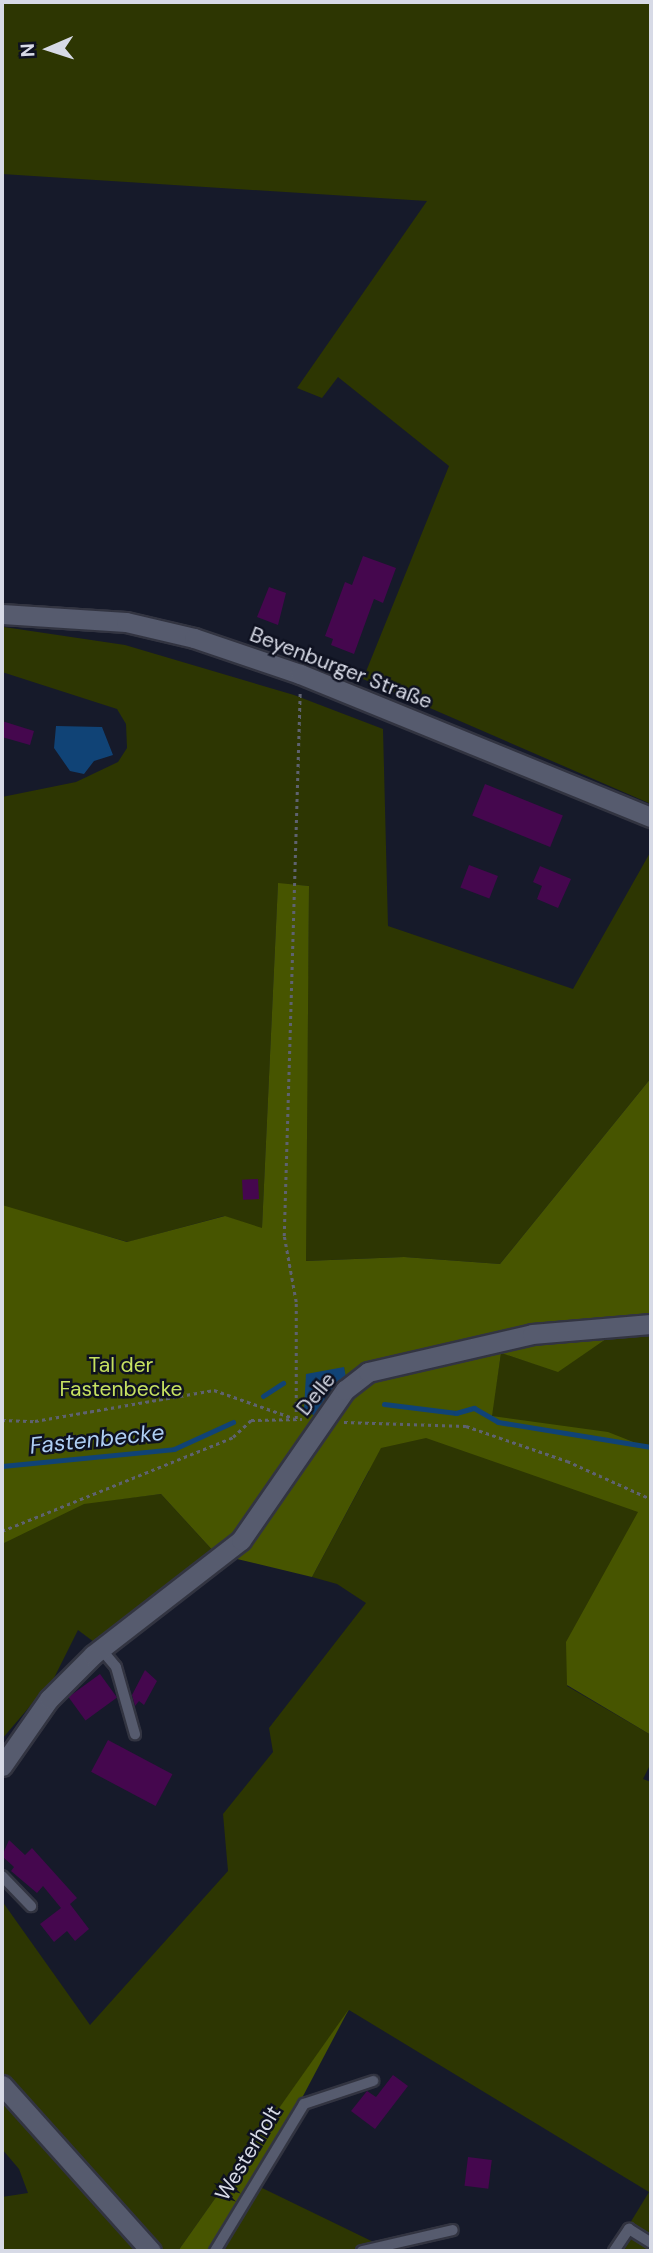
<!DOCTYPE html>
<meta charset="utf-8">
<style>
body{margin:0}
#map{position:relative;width:653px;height:2253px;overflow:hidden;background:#161a2a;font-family:"DM Sans",sans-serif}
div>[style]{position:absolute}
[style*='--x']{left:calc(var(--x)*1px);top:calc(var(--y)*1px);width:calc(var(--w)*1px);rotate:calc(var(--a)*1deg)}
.green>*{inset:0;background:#2d3602}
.forest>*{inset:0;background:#475500}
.water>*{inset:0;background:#104376}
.stream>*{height:5px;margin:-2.5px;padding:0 2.5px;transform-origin:2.5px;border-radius:2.5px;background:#104376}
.building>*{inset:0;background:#45074e;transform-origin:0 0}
.path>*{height:2.5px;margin-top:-1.25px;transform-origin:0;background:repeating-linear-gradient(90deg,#5e6270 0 3.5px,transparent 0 7px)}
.roads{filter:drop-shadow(2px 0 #323441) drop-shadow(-2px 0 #323441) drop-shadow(0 2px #323441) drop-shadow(0 -2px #323441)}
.service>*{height:10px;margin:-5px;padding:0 5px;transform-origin:5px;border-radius:5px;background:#565b6e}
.minor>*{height:19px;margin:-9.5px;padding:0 9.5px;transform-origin:9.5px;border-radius:9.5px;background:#565b6e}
.secondary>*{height:19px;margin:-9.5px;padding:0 9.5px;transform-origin:9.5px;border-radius:9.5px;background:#565b6e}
span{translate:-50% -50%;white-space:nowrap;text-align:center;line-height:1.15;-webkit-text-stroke:5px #0e1120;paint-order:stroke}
.street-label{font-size:21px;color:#d7dae6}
.park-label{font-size:21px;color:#c6e161}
.water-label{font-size:23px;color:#aecef3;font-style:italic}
.frame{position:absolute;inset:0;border:4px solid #d7dae6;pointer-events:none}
.north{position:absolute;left:14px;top:14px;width:70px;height:70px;-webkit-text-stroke:5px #0e1120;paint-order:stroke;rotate:267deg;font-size:19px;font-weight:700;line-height:28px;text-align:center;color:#d7dae6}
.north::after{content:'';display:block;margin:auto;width:24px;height:32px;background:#d7dae6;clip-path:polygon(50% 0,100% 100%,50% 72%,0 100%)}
</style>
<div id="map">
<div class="green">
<i style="clip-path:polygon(2px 2px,651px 2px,651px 804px,363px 679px,449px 466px,338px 377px,322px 398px,297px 388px,427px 201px,2px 174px)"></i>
<i style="clip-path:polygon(4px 627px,125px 645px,294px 695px,383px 729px,388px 926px,573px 989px,651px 851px,651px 1078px,500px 1264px,404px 1257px,305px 1261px,309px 886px,278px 884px,262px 1229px,224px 1216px,128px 1242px,43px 1218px,493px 1404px,501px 1353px,558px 1371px,609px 1337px,651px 1335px,651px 1525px,567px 1686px,651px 1735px,651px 1763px,643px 1779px,651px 1782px,651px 2251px,613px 2251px,649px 2192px,349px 2010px,178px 2251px,2px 2251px,2px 2197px,28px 2193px,19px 2169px,2px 2149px,2px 1901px,90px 2025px,228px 1871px,223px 1814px,273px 1752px,269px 1728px,366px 1603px,337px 1584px,312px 1577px,369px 1471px,316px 1452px,102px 1501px,161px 1494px,216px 1554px,98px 1645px,78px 1630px,54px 1678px,2px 1739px,2px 1544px,15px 1536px,2px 1524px,2px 797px,76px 782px,118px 762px,127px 748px,126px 724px,117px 709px,2px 672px)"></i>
<i style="clip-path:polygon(256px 2185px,392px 2251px,208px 2251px)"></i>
</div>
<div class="forest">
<i style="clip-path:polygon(evenodd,278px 883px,309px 886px,306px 1261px,404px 1257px,500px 1264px,651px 1078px,651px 1335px,609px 1337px,558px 1372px,501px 1353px,492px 1416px,608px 1432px,651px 1449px,651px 1735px,567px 1685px,566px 1642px,638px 1512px,426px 1438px,381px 1448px,312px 1577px,216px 1554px,161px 1494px,84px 1504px,2px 1544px,2px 1205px,127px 1242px,225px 1216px,262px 1228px,278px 883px,344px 1367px,346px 1382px,315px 1416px,304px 1409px,344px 1367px)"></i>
<i style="clip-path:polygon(349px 2009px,256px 2185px,208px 2251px,178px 2251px)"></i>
</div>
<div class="water">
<i style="clip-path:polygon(56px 726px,102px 727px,113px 755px,94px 761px,84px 774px,70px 771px,54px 748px)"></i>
<i style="clip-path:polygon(344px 1367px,347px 1382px,315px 1416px,304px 1409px,306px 1374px)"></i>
</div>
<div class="stream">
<i style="--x:263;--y:1396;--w:24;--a:-33"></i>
<i style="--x:384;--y:1404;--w:73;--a:7.1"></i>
<i style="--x:456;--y:1413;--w:19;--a:-16"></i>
<i style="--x:474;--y:1408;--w:28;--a:30"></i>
<i style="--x:498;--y:1422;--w:155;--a:9.3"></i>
<i style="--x:2;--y:1466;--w:173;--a:-5.6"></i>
<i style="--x:174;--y:1449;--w:65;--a:-24.6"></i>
</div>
<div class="building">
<i style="clip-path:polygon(363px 556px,396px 568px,383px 603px,374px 599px,354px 654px,331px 645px,333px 639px,325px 636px,345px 582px,352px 585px)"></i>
<i style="clip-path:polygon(269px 587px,286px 593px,278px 625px,257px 617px)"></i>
<i style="clip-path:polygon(2px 721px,34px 731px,30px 745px,2px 737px)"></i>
<i style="left:485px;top:784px;width:84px;height:34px;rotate:22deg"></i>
<i style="left:469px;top:865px;width:31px;height:24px;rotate:21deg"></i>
<i style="clip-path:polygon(540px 866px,571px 879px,558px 908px,537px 899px,542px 886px,533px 882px)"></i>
<i style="left:258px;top:1179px;width:20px;height:16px;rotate:87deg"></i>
<i style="clip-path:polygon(145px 1670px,157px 1681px,144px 1705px,139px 1701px,135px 1706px,132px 1695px)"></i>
<i style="left:100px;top:1674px;width:29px;height:39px;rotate:54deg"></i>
<i style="left:108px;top:1740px;width:73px;height:36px;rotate:28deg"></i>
<i style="clip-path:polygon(9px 1840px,25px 1855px,32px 1848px,77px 1898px,70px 1904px,89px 1929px,75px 1941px,67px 1931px,54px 1942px,40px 1924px,61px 1908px,43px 1886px,37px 1893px,11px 1871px,14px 1867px,2px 1856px)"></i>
<i style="clip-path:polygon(393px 2075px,408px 2086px,375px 2129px,351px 2111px,367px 2091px,376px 2097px)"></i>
<i style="left:468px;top:2157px;width:24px;height:29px;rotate:7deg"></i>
</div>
<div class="path">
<i style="--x:296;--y:1419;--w:117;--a:-90"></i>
<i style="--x:296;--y:1302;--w:67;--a:-100.3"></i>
<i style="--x:284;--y:1236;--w:544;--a:-88.32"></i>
<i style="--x:2;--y:1420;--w:33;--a:2"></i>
<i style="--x:35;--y:1421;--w:182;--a:-9.8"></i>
<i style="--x:214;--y:1390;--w:84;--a:19.5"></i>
<i style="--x:344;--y:1422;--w:122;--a:1.9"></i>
<i style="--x:466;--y:1426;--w:107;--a:19.1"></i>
<i style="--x:567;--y:1461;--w:92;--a:24.3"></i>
<i style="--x:2;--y:1531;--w:249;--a:-22.1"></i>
<i style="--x:233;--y:1437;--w:25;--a:-43"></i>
<i style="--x:251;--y:1420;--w:51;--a:-1.1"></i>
</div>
<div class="roads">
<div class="service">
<i style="--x:101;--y:1649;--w:23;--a:50"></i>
<i style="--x:116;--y:1667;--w:70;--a:74.2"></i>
<i style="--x:2;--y:1876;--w:42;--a:46"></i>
<i style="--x:215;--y:2251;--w:172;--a:-58.8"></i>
<i style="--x:304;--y:2104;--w:73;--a:-18.4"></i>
<i style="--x:362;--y:2251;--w:93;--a:-13"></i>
<i style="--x:614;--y:2251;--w:27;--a:-56"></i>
<i style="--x:629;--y:2229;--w:26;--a:32"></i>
</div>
<div class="minor">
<i style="--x:2;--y:1766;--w:82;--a:-55"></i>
<i style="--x:49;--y:1699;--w:62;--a:-45"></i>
<i style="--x:93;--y:1655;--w:187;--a:-37.8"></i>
<i style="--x:241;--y:1540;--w:183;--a:-55.3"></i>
<i style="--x:345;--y:1390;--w:29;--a:-38"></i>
<i style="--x:368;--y:1372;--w:168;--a:-13"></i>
<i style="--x:532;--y:1334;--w:119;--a:-4.8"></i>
<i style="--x:2;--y:2085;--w:223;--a:48.1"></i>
</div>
<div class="secondary">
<i style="--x:2;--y:614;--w:124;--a:3.7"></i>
<i style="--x:126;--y:622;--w:70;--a:13.2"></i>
<i style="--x:194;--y:638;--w:112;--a:18.8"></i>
<i style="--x:300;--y:674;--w:379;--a:22.2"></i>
</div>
</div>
<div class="street-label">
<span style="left:341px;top:668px;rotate:21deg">Beyenburger Straße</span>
<span style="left:316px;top:1394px;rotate:-51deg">Delle</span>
<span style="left:248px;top:2153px;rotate:-59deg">Westerholt</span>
</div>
<div class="park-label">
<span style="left:121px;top:1377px">Tal der<br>Fastenbecke</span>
</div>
<div class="water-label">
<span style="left:97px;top:1439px;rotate:-6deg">Fastenbecke</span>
</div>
<div class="frame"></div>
<div class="north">N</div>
</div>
